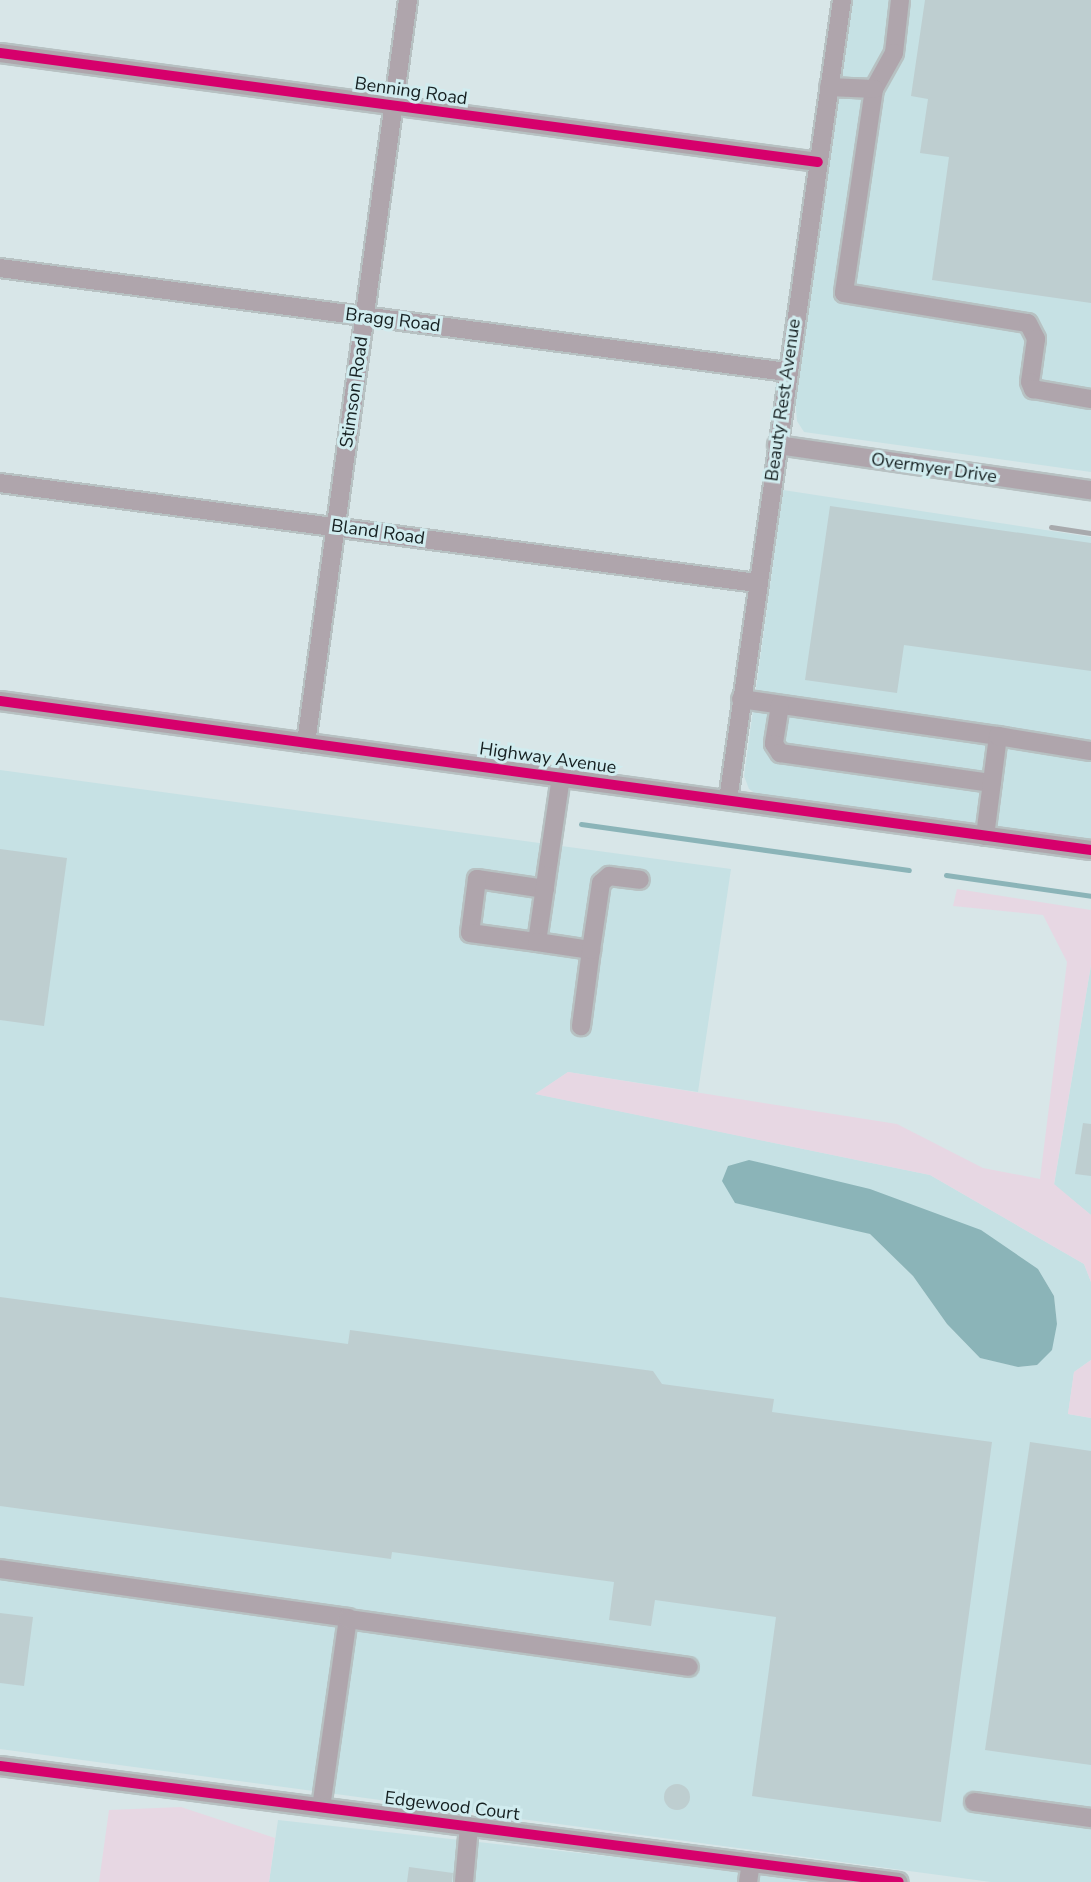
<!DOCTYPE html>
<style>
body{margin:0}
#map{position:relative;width:1091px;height:1882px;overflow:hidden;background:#d8e6e8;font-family:"Nunito Sans",sans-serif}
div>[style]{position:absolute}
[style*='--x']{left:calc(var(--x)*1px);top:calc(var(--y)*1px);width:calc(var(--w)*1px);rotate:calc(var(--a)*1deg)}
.built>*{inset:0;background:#c6e1e4}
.green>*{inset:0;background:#e7d7e3}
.water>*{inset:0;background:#8bb4b8}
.stream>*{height:5px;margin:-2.5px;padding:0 2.5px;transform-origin:2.5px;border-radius:2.5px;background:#8bb4b8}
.building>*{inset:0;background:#beced0}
.round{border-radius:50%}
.roads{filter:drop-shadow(2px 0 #b7c1c2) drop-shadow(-2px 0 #b7c1c2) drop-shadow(0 2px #b7c1c2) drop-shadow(0 -2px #b7c1c2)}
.minor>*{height:18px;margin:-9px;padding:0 9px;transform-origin:9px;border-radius:9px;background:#afa5ac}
.rail>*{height:5px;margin:-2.5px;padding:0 2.5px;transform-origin:2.5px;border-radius:2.5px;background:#a8aaad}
.cycleway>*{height:10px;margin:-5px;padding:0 5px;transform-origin:5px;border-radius:5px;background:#d6006c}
span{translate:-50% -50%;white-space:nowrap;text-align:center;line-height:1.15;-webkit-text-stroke:6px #d1ecef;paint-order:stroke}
.street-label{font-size:18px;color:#151f20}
</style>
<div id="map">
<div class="built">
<i style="clip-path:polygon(852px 0,1091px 0,1091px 472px,804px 432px,797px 421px,794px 388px)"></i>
<i style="clip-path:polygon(783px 490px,1091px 537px,1091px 841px,759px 796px,749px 789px,744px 776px)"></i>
<i style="clip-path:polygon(evenodd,0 770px,731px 869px,698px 1092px,568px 1072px,536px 1094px,930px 1175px,1084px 1264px,1091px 1282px,1091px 1360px,1074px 1372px,1068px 1414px,1091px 1418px,1091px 1882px,991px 1882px,0 1749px,0 770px,851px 1228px,1038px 1269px,1054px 1296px,1057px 1324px,1037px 1365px,1019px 1367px,980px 1358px,947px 1324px,913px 1276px,870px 1234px,851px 1228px)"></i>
<i style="clip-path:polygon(1091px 965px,1091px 1215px,1054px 1185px)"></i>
<i style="clip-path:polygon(278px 1820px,634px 1859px,812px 1882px,269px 1882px)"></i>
</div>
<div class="green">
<i style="clip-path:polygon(957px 889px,1091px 910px,1091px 965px,1054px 1184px,1091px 1215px,1091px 1282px,1084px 1264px,930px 1175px,535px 1094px,568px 1072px,897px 1124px,983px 1168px,1040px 1179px,1067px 962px,1043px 915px,953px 906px)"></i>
<i style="clip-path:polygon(1091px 1360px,1091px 1418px,1068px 1414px,1074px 1372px)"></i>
<i style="clip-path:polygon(181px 1807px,275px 1838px,269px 1882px,99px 1882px,109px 1810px)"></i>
</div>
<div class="water">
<i style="clip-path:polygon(749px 1160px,870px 1189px,981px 1230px,1038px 1269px,1054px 1296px,1057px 1324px,1052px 1350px,1037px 1365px,1018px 1367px,980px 1358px,947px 1324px,913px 1276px,870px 1234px,735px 1203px,722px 1181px,728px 1166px)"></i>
</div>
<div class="stream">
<i style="--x:581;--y:824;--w:331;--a:8"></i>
<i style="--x:946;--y:875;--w:147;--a:8.2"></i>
</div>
<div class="building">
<i style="clip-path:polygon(925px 0,1091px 0,1091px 303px,932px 280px,949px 157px,920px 153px,928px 99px,911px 96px)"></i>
<i style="clip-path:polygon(830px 506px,1091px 543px,1091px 671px,904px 645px,897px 693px,805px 680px)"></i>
<i style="clip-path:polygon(0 849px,67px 858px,44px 1026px,0 1020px)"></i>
<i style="clip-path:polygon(1083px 1123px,1091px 1124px,1091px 1176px,1075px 1174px)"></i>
<i style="clip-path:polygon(0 1297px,348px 1344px,350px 1330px,653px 1371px,662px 1384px,774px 1399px,772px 1412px,992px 1442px,941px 1822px,752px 1796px,776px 1617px,655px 1600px,651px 1626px,609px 1620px,614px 1582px,392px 1552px,391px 1559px,0 1506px)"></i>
<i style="clip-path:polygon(1030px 1442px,1091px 1451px,1091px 1765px,985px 1750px)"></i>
<i style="clip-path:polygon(0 1613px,33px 1617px,24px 1686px,0 1683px)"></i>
<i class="round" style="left:664px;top:1784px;width:26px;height:26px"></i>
<i style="clip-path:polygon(409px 1867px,453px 1873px,452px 1882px,407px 1882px)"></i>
</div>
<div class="roads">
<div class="minor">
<i style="--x:900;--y:0;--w:53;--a:96.5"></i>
<i style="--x:894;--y:53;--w:41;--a:119.1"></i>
<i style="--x:874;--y:89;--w:206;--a:98.4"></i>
<i style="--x:844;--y:293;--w:186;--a:9.3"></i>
<i style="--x:1028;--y:323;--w:18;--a:63"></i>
<i style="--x:1036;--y:339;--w:43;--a:97.9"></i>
<i style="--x:1030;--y:382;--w:8;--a:67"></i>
<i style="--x:1033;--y:389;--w:59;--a:9.8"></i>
<i style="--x:0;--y:53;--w:825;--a:7.59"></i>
<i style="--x:829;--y:87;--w:45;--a:2.5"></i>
<i style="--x:0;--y:268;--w:794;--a:7.53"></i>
<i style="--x:777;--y:445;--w:317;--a:8.2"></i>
<i style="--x:0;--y:483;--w:764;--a:7.53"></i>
<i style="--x:741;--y:699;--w:260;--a:8.2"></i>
<i style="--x:0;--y:701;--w:1101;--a:7.78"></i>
<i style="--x:780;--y:705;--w:39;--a:99"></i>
<i style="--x:774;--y:744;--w:11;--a:56"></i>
<i style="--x:780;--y:753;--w:214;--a:8.1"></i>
<i style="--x:306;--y:743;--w:750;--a:-82.18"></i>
<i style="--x:728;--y:800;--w:808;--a:-81.89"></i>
<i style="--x:985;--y:836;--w:101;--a:-82.6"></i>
<i style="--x:998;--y:736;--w:94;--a:9.2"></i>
<i style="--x:545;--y:889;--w:69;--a:-171.6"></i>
<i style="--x:477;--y:879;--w:54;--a:97.4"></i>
<i style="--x:470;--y:933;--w:68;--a:7.7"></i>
<i style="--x:537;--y:942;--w:84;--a:-81.8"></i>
<i style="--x:549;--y:859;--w:83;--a:-81.7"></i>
<i style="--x:537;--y:942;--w:55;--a:8.4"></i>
<i style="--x:591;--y:950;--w:77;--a:97.5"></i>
<i style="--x:591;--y:950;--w:68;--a:-81.5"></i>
<i style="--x:601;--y:883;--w:11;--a:-41"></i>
<i style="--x:609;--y:876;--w:31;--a:7"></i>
<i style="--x:0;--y:1569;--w:351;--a:8"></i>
<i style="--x:348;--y:1618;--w:191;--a:98.1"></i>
<i style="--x:348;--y:1619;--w:344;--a:8"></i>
<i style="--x:0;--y:1766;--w:906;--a:7.35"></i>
<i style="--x:974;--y:1802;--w:118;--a:7.8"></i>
<i style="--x:464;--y:1882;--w:56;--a:-84.9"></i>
<i style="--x:748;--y:1882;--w:19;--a:-81"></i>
</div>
</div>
<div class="rail">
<i style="--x:1051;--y:527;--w:40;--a:8.5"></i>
</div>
<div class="cycleway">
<i style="--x:0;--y:53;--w:825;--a:7.59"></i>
<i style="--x:0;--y:701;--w:1101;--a:7.78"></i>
<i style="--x:0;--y:1766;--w:906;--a:7.35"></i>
</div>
<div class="street-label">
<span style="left:411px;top:91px;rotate:8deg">Benning Road</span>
<span style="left:393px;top:320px;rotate:7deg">Bragg Road</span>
<span style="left:354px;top:392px;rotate:-82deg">Stimson Road</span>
<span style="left:783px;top:400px;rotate:-82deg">Beauty Rest Avenue</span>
<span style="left:934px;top:468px;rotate:8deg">Overmyer Drive</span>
<span style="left:378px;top:532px;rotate:8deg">Bland Road</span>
<span style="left:548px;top:758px;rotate:8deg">Highway Avenue</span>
<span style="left:452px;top:1806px;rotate:7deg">Edgewood Court</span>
</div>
</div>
